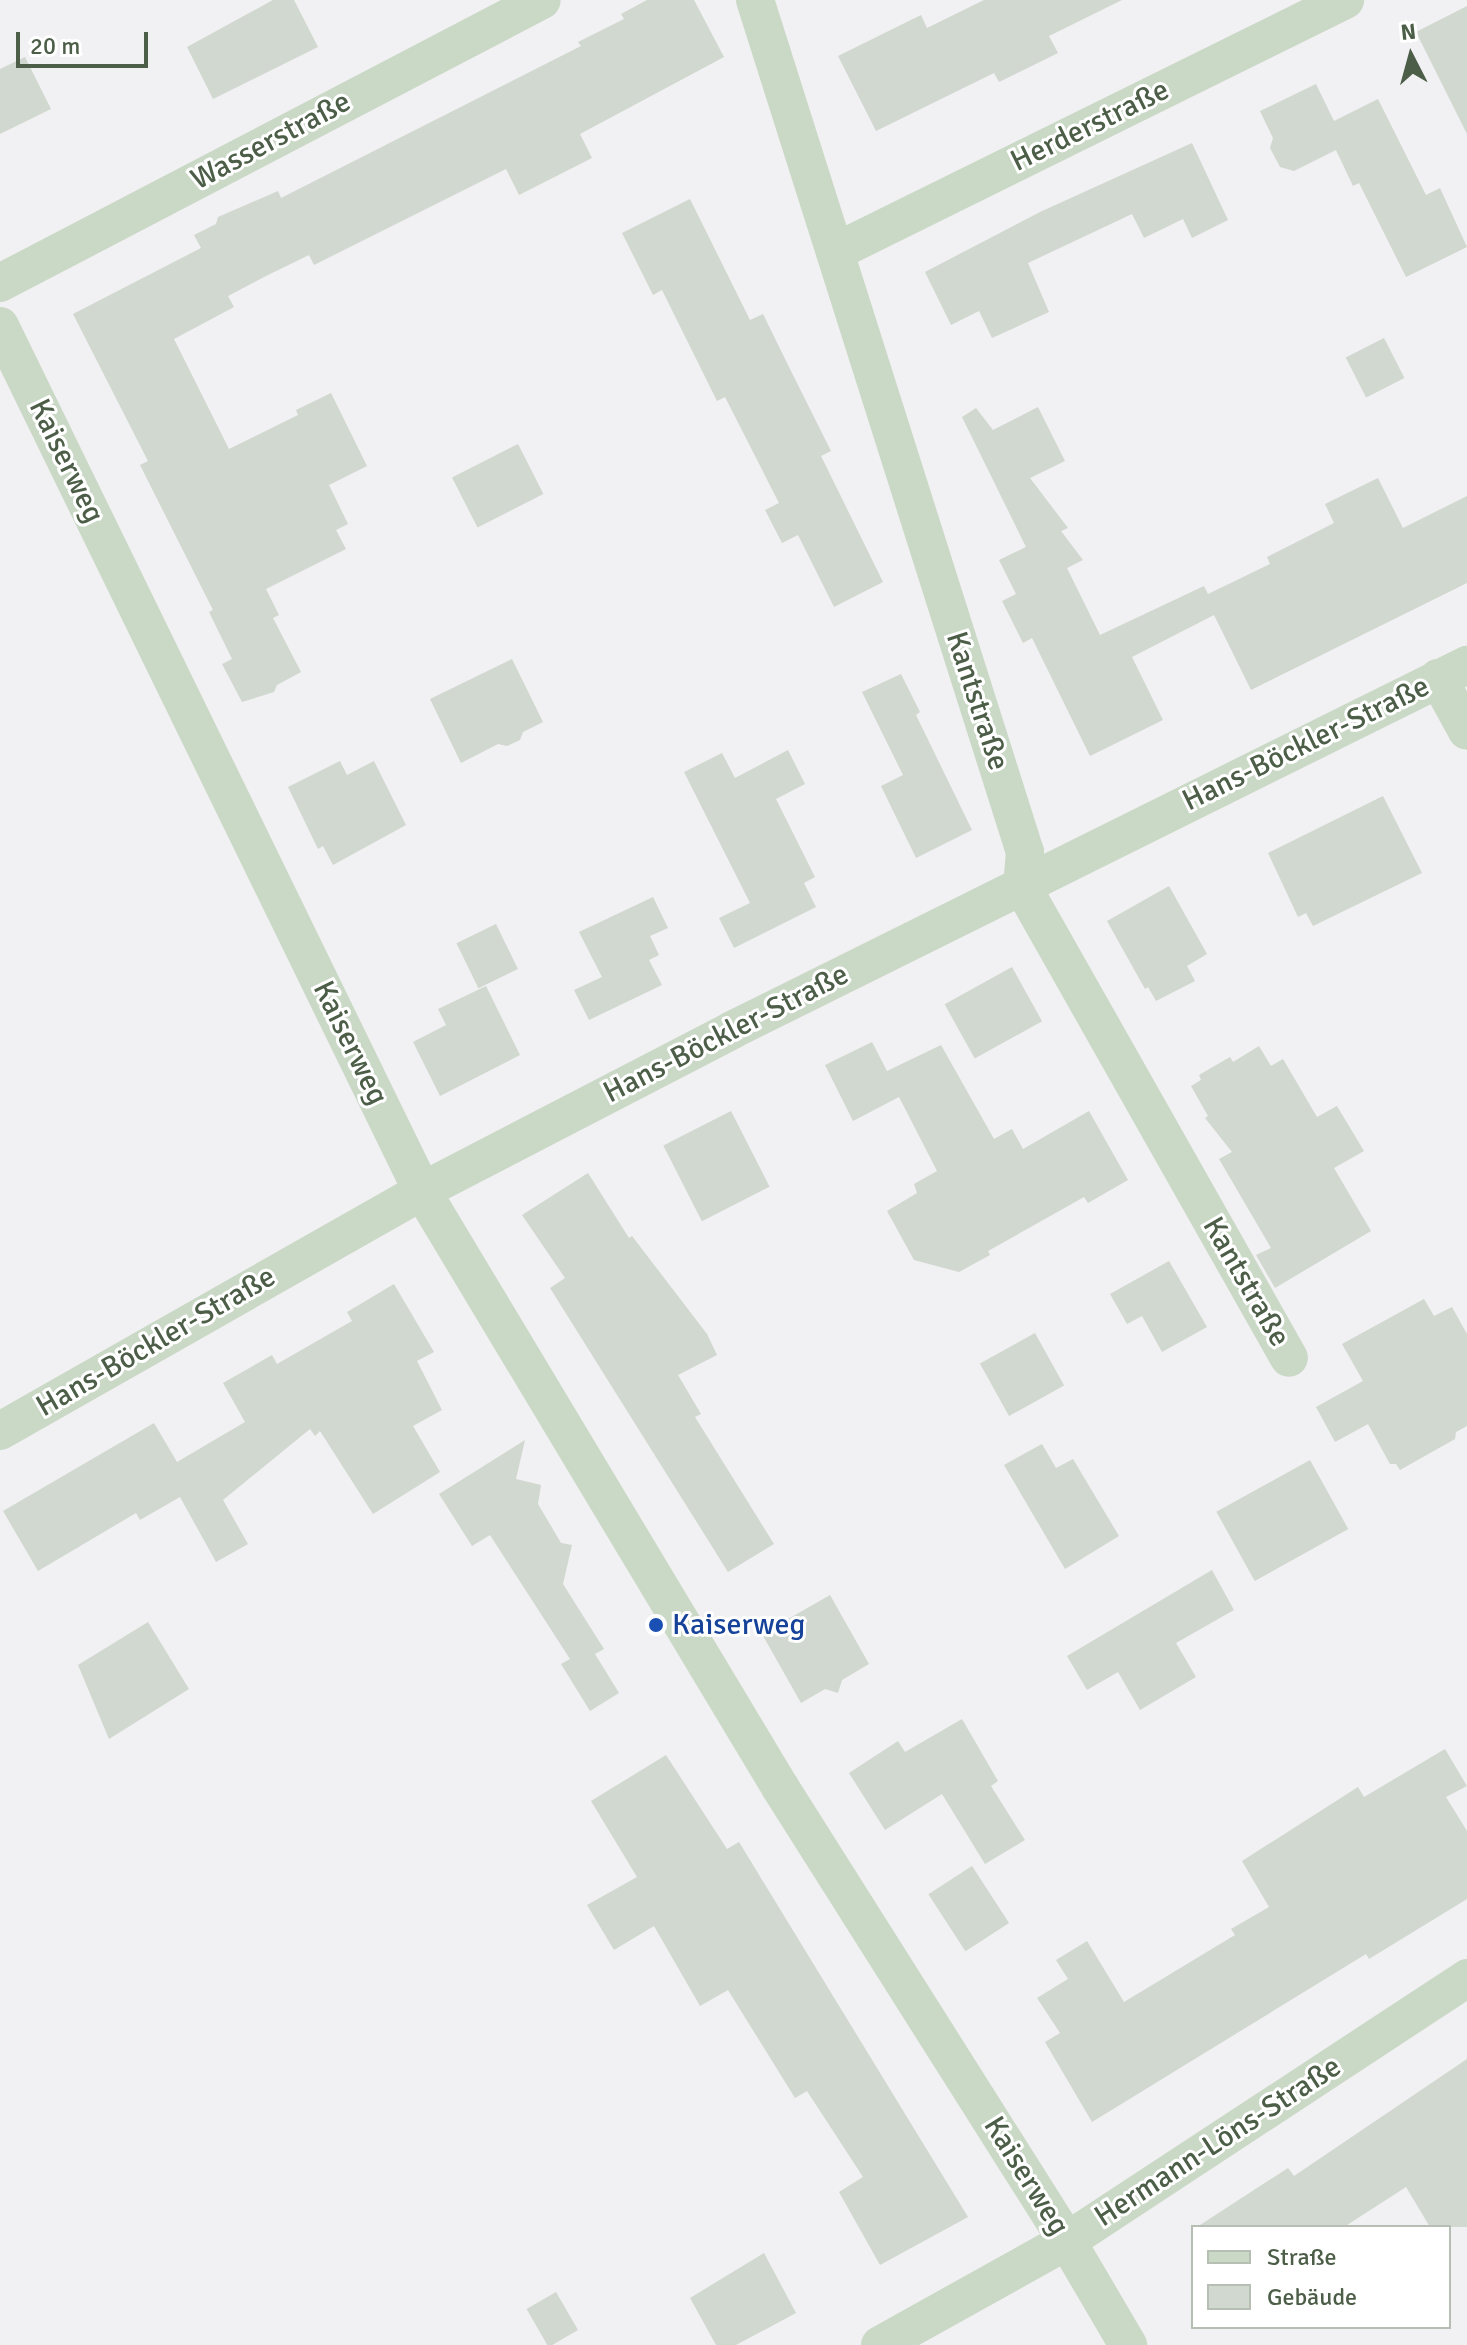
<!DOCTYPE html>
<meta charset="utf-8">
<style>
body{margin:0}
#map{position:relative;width:1467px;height:2345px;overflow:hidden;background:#f1f0f2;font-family:Signika,sans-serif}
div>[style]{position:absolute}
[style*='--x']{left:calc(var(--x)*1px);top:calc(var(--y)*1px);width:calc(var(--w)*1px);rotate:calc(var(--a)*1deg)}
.building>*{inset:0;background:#d0d8cf;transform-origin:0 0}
.minor>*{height:38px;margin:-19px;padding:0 19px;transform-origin:19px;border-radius:19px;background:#cad8c6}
.dots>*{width:22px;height:22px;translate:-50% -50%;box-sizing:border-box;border:4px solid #fff;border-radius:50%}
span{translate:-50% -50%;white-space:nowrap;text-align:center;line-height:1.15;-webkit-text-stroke:6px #fff;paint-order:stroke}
.street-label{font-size:30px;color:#4c5e47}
.transit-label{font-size:30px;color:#164399}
.left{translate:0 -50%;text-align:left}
.legend{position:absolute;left:1191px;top:2225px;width:260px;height:104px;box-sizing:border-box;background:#fff;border:2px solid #b7bfb5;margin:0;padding:10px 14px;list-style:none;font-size:24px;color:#4c5e47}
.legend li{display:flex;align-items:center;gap:16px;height:40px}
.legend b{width:40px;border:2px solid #b7bfb5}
.north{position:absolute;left:1371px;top:16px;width:80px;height:80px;-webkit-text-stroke:6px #fff;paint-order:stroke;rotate:354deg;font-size:22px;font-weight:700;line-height:32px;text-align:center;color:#4c5e47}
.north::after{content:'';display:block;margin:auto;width:28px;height:36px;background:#4c5e47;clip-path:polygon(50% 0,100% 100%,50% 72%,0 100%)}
.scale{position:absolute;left:16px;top:32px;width:132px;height:36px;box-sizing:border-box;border:4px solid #4c5e47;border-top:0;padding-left:10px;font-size:24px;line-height:28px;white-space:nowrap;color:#4c5e47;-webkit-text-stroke:6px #fff;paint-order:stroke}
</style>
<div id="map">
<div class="building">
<i style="clip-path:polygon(273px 0,294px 0,318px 47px,213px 99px,187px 47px)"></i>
<i style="clip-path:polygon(647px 0,694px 0,724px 57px,580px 134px,592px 158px,519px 195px,506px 169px,314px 265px,309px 255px,268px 275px,228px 296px,234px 307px,174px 339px,229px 449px,298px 415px,296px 410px,331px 393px,367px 466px,329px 485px,348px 524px,336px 530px,346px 549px,266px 589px,279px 615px,273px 618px,301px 672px,277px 685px,274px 692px,242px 702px,222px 664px,232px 659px,209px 612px,213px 610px,140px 465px,148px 461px,73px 314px,201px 248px,194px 235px,216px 224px,218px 217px,278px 191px,281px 198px,581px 46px,578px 42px,624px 19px,621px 14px)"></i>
<i style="clip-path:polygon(984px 0,1122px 0,1049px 36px,1058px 53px,999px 82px,994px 73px,876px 131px,838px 56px,921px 15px,927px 28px)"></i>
<i style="clip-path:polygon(1467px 6px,1467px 134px,1416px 32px)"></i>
<i style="clip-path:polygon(25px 57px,51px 109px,0 134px,0 69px)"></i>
<i style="clip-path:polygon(1316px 84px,1334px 121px,1378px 99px,1426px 195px,1440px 188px,1467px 247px,1406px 277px,1359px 183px,1353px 186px,1336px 150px,1294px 171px,1280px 167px,1270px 148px,1273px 138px,1260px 111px)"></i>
<i style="clip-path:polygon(1192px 143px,1228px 220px,1192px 238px,1183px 219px,1144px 238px,1132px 214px,1028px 263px,1049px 312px,992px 338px,979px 311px,951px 325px,925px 272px,1040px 212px)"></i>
<i style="clip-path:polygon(690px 199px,750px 320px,763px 314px,788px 365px,831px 451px,821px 456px,883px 582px,834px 607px,798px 535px,782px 543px,765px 510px,779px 503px,725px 397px,717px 401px,662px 290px,653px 295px,622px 233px)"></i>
<i style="left:1384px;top:338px;width:45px;height:43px;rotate:63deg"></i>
<i style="clip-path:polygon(1038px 407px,1065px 461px,1030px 478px,1068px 528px,1061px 531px,1083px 560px,1067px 568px,1100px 635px,1204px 586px,1208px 594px,1270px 564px,1267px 557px,1334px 523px,1325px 504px,1378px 478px,1403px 528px,1467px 496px,1467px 583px,1251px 690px,1214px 615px,1132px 657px,1163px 720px,1090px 756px,1032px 638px,1023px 643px,1002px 601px,1016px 594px,999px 560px,1026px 547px,962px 417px,976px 408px,993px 430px)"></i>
<i style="left:518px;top:444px;width:56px;height:74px;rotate:63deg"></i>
<i style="clip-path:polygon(512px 659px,543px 722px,523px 732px,520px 740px,507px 746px,498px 744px,461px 763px,430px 699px)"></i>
<i style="clip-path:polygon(901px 674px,920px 712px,916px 715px,972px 830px,916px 858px,881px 786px,903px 775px,862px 692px)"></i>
<i style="clip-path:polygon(788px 750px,805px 784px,776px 799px,815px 877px,804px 883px,816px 907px,734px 948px,719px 918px,750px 903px,684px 772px,722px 753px,735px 778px)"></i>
<i style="clip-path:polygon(340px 761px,347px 775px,374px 761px,406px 825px,333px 865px,323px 846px,318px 849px,288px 787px)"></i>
<i style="clip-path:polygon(1383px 796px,1422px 873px,1313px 926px,1306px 913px,1298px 917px,1268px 853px)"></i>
<i style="clip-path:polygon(1169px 886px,1207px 954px,1187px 966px,1195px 981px,1156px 1001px,1148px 987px,1145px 989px,1107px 921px)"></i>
<i style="clip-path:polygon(653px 897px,668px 928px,650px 936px,659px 955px,649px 960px,662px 985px,589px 1020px,574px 990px,602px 977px,579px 932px)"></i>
<i style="left:496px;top:924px;width:50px;height:44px;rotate:64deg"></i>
<i style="left:1012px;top:967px;width:62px;height:77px;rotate:61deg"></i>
<i style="clip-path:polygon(486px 986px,520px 1055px,440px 1096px,413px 1042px,446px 1025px,438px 1009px)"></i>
<i style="clip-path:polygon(872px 1042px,887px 1071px,941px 1045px,994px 1139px,1012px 1129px,1023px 1149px,1089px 1111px,1128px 1180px,1088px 1203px,1084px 1197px,988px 1251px,990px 1255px,959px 1272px,914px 1260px,887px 1211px,917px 1193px,914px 1184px,937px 1171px,899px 1097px,853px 1121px,825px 1065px)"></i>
<i style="clip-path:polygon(1259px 1046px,1271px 1066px,1283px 1059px,1317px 1117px,1337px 1106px,1364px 1151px,1334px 1168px,1371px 1231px,1275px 1288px,1256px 1255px,1271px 1248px,1219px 1159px,1232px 1152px,1205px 1118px,1208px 1116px,1191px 1086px,1201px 1080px,1199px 1075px,1230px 1057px,1233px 1062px)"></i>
<i style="left:731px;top:1111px;width:85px;height:76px;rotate:63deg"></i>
<i style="clip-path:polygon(588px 1173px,629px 1238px,632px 1236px,707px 1334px,717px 1355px,678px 1375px,701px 1414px,695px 1417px,774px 1544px,728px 1572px,550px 1288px,565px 1278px,522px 1215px)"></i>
<i style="clip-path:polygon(1169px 1261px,1207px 1327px,1162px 1352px,1142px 1316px,1127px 1324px,1110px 1294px)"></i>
<i style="clip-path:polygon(394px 1284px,434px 1352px,417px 1361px,442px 1410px,413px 1426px,440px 1472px,373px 1514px,320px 1431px,315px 1436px,310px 1429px,223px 1500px,248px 1544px,216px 1562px,180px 1497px,140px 1520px,136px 1513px,38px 1571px,3px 1511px,154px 1423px,177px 1462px,245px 1422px,223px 1383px,272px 1355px,277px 1364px,352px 1321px,347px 1312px)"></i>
<i style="clip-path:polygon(1424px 1299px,1434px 1316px,1452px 1307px,1467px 1334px,1467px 1426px,1456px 1432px,1455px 1439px,1400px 1470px,1396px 1464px,1390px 1464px,1368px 1424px,1335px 1442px,1316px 1407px,1363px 1381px,1342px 1344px)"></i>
<i style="left:1035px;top:1333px;width:60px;height:63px;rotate:61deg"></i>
<i style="clip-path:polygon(525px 1440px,516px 1479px,541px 1485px,538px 1504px,561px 1543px,572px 1545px,563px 1584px,604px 1649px,595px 1654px,619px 1693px,590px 1711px,561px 1664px,570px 1659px,490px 1535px,472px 1546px,439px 1494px)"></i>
<i style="clip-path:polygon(1042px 1444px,1056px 1468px,1073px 1459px,1119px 1536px,1065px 1569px,1004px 1465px)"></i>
<i style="left:1310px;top:1460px;width:79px;height:107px;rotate:61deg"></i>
<i style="clip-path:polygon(1212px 1570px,1234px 1610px,1176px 1643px,1196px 1677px,1140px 1710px,1118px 1672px,1087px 1690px,1067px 1656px)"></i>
<i style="clip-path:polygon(830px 1595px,869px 1664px,842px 1680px,838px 1693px,825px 1689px,801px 1703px,762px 1634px)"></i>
<i style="clip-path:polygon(148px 1622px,189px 1689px,109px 1739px,78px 1665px)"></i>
<i style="clip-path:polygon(962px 1719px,998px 1781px,991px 1786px,1025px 1840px,985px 1864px,942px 1794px,885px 1830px,849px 1773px,898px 1741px,905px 1752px)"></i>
<i style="clip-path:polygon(1445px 1749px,1467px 1786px,1446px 1797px,1467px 1831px,1467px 1899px,1369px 1959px,1366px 1954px,1092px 2122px,1045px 2042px,1060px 2033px,1037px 1998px,1068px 1979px,1056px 1960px,1087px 1941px,1124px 2002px,1235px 1935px,1231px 1929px,1269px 1907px,1242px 1861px,1358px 1787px,1364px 1797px)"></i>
<i style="clip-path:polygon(666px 1755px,727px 1849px,739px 1842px,968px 2217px,880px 2265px,839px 2192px,863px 2177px,807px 2091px,795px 2098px,728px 1990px,700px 2006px,654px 1926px,614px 1950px,587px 1905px,637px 1877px,591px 1801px)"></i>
<i style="left:972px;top:1866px;width:68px;height:52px;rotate:57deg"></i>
<i style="clip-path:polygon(1467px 2059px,1467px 2227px,1430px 2227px,1406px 2187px,1344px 2227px,1197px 2227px,1288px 2168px,1294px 2176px)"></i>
<i style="clip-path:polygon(764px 2253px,796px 2313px,736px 2345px,716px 2345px,690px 2298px)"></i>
<i style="left:556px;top:2292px;width:44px;height:34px;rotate:60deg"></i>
</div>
<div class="minor">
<i style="--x:755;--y:0;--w:894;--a:72.42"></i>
<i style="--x:1025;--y:852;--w:34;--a:95"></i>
<i style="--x:1022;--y:886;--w:542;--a:60.5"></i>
<i style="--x:835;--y:252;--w:569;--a:-26.29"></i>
<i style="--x:0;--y:283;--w:611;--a:-27.57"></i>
<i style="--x:0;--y:326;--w:962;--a:63.99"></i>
<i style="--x:422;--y:1191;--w:695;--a:59.01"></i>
<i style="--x:780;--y:1787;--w:537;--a:57.7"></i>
<i style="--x:1067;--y:2241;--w:121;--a:59.6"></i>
<i style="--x:1438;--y:678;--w:60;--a:61.3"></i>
<i style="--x:0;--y:1431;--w:485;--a:-29.6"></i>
<i style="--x:422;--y:1191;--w:349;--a:-27.4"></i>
<i style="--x:732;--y:1030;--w:821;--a:-26.41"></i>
<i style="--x:880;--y:2345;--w:214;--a:-29.1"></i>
<i style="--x:1067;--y:2241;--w:479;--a:-33.3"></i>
</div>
<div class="dots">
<i style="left:656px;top:1625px;background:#1a4fb4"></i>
</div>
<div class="street-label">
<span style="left:1090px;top:126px;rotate:-26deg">Herderstraße</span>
<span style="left:271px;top:141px;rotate:-28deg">Wasserstraße</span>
<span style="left:66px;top:461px;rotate:64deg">Kaiserweg</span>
<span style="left:977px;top:701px;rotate:72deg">Kantstraße</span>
<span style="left:1306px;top:744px;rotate:-26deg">Hans-Böckler-Straße</span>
<span style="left:726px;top:1034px;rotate:-27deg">Hans-Böckler-Straße</span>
<span style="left:350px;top:1043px;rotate:64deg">Kaiserweg</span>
<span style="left:1246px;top:1282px;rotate:60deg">Kantstraße</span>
<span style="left:156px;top:1342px;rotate:-30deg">Hans-Böckler-Straße</span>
<span style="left:1218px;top:2142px;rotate:-33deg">Hermann-Löns-Straße</span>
<span style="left:1026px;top:2176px;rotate:58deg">Kaiserweg</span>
</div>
<div class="transit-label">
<span class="left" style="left:672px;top:1625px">Kaiserweg</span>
</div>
<ul class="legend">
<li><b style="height:10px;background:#cad8c6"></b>Straße</li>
<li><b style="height:22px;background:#d0d8cf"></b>Gebäude</li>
</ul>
<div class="north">N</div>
<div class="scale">20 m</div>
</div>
